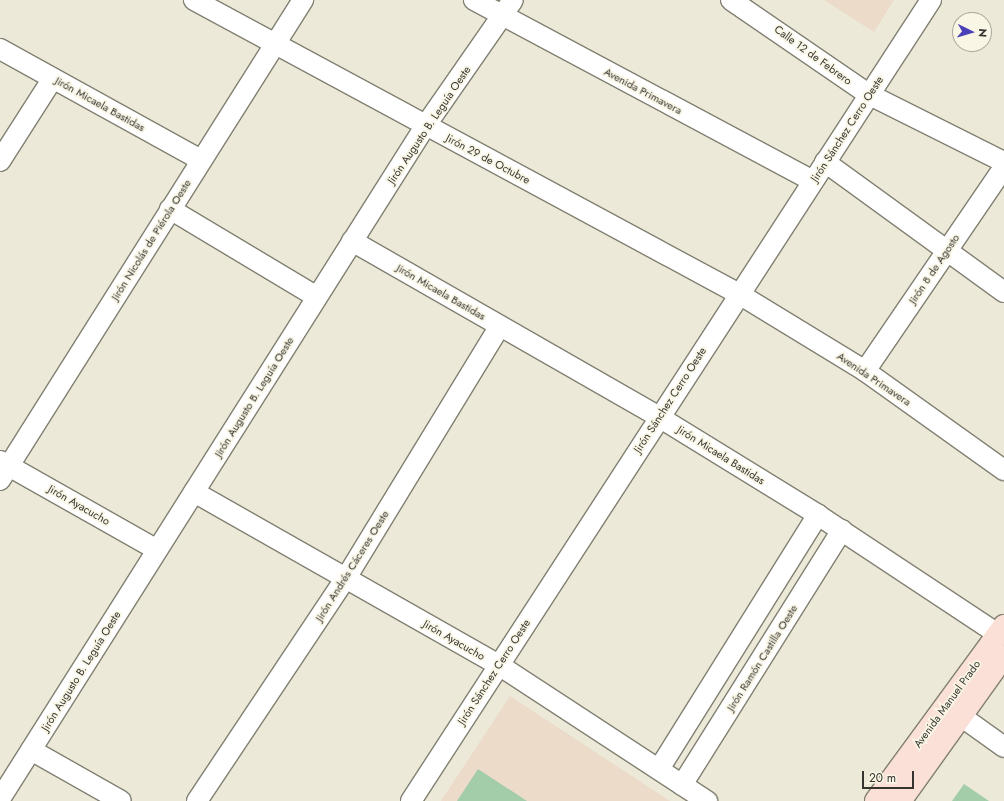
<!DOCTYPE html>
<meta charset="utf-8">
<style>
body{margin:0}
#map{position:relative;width:1004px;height:801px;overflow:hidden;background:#ece9d9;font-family:Jost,sans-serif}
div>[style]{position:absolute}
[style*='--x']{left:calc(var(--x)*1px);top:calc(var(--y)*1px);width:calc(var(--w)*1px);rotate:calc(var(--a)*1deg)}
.education>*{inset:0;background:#ecdbc9}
.green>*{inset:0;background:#a3cca9}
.roads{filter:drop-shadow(1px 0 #828072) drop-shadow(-1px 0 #828072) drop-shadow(0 1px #828072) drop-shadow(0 -1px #828072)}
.minor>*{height:20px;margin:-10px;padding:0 10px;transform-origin:10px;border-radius:10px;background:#fff}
.secondary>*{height:22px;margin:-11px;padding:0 11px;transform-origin:11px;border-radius:11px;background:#fae0d6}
span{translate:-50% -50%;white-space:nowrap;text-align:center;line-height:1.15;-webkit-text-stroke:3.5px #f9f6e6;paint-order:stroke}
.street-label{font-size:11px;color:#35342e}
.north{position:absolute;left:952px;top:12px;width:40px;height:40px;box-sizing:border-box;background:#f9f6e6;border:1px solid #aba89c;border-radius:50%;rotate:95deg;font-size:11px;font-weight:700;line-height:16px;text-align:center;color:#35342e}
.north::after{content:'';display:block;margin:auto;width:14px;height:18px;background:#4a41b8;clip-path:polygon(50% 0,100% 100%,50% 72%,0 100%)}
.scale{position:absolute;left:862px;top:771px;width:52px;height:18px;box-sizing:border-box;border:2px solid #35342e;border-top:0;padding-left:5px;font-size:12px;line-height:14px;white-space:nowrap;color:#35342e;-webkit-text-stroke:3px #f9f6e6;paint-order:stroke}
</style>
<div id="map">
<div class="education">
<i style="clip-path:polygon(824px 0,894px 0,874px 32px)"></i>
<i style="clip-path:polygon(510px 696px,670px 801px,441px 801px)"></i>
</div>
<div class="green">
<i style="clip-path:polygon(478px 769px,527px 801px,457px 801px)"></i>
<i style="clip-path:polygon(964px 784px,989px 801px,952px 801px)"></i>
</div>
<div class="roads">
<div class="minor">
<i style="--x:194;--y:0;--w:619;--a:28.34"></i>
<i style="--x:739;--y:294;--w:148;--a:31.4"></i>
<i style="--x:865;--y:371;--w:171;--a:35.5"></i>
<i style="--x:474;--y:0;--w:384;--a:28.1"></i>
<i style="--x:731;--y:0;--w:168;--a:34.4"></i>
<i style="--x:870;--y:95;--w:150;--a:26.6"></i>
<i style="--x:0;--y:49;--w:230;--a:28.9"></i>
<i style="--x:0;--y:161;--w:98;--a:-57.4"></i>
<i style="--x:825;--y:162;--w:221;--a:36"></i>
<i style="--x:170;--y:209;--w:171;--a:30.9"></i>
<i style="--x:352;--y:241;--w:354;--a:29.8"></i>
<i style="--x:659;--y:417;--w:187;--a:31.6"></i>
<i style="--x:818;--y:515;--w:216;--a:33.5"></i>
<i style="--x:865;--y:371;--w:247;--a:-55.7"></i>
<i style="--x:0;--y:461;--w:180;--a:29.5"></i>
<i style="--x:0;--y:480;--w:568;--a:-57.74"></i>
<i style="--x:194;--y:492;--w:351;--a:29.6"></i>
<i style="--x:499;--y:665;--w:249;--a:33.2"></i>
<i style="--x:948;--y:707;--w:69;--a:35.5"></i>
<i style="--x:31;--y:750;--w:103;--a:29.5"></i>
<i style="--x:659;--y:769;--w:300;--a:-58"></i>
<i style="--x:682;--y:785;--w:301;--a:-57.9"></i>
<i style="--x:0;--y:799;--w:797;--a:-57.71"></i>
<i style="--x:426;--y:125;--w:152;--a:-55.2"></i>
<i style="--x:197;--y:801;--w:268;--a:-56.3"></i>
<i style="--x:346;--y:578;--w:295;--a:-58.6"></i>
<i style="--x:411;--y:801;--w:955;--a:-57.01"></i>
</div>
<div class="secondary">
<i style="--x:876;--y:801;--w:217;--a:-53.8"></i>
<i style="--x:900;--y:801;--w:178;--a:-54.4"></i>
</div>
</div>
<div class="street-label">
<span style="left:813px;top:55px;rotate:36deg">Calle 12 de Febrero</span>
<span style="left:643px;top:91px;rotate:28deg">Avenida Primavera</span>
<span style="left:100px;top:104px;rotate:29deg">Jirón Micaela Bastidas</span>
<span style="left:429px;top:125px;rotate:-56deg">Jirón Augusto B. Leguía Oeste</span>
<span style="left:847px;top:129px;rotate:-57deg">Jirón Sánchez Cerro Oeste</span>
<span style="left:488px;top:159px;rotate:28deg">Jirón 29 de Octubre</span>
<span style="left:151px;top:240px;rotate:-58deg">Jirón Nicolás de Piérola Oeste</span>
<span style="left:934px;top:269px;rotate:-56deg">Jirón 8 de Agosto</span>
<span style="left:441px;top:292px;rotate:30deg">Jirón Micaela Bastidas</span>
<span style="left:874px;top:379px;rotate:34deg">Avenida Primavera</span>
<span style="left:254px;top:397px;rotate:-58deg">Jirón Augusto B. Leguía Oeste</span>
<span style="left:670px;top:400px;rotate:-57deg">Jirón Sánchez Cerro Oeste</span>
<span style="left:721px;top:455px;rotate:32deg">Jirón Micaela Bastidas</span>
<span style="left:79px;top:505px;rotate:30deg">Jirón Ayacucho</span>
<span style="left:352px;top:566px;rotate:-58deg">Jirón Andrés Cáceres Oeste</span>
<span style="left:454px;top:640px;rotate:30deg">Jirón Ayacucho</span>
<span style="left:762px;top:658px;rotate:-58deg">Jirón Ramón Castilla Oeste</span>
<span style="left:81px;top:671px;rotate:-58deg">Jirón Augusto B. Leguía Oeste</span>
<span style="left:494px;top:672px;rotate:-57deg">Jirón Sánchez Cerro Oeste</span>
<span style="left:947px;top:704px;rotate:-54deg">Avenida Manuel Prado</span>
</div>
<div class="north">N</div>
<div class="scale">20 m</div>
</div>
